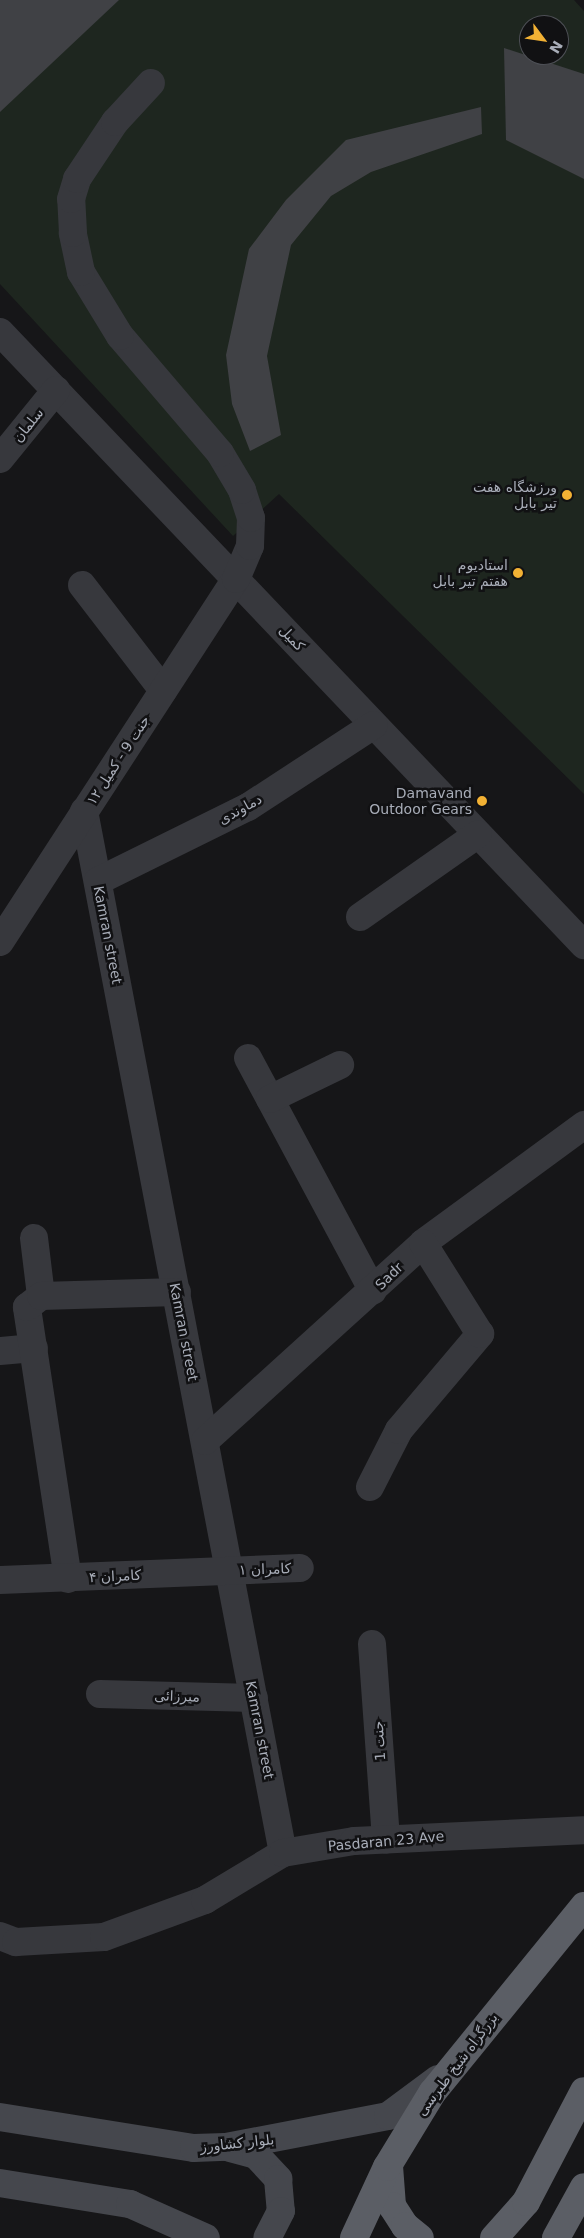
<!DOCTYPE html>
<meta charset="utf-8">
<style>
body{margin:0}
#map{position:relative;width:584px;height:2238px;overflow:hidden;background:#161618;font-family:"DejaVu Sans","Noto Naskh Arabic",sans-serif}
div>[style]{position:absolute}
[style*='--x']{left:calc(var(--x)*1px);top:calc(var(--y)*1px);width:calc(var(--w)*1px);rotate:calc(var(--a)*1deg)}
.green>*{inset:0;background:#1e261f}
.building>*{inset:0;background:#404145}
.minor>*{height:28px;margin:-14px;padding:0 14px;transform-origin:14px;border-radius:14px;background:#37383d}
.secondary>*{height:28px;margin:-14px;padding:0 14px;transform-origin:14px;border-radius:14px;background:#45474d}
.trunk>*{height:28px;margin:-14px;padding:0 14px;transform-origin:14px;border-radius:14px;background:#5b5e65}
.dots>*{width:14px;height:14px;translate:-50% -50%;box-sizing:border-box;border:2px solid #111113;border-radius:50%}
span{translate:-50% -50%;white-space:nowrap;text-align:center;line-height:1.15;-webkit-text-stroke:5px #111113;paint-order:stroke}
.street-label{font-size:14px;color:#a8adb8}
.poi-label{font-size:14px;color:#a8adb8}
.right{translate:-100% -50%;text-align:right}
.north{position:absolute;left:519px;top:15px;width:50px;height:50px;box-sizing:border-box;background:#111113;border:1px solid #4d4f55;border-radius:50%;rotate:121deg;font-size:14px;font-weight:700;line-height:20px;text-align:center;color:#a8adb8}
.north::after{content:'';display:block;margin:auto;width:18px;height:22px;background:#f2b134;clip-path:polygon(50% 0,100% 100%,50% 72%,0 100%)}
</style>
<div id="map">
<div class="green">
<i style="clip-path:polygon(evenodd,0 0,574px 0,584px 11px,584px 794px,279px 494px,233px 536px,0 284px,0 0,529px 25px,559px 25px,559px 55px,529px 55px,529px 25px)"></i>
</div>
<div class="building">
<i style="clip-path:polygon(0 0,119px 0,0 112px)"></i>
<i style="clip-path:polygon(504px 48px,584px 74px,584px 179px,506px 140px)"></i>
<i style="clip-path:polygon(481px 107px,482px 134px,371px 172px,331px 196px,291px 245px,267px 356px,281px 435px,250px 451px,232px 404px,226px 355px,249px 249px,286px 200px,346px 140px)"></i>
</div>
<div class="minor">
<i style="--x:0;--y:332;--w:847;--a:46.39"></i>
<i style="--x:0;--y:459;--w:89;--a:-50.9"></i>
<i style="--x:82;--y:585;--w:133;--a:52.4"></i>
<i style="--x:84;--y:811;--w:1061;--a:79.19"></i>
<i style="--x:98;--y:881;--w:167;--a:-26.3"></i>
<i style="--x:248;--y:807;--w:150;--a:-33.1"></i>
<i style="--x:360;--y:917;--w:144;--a:-35.1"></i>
<i style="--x:0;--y:942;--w:433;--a:-57"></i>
<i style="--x:236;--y:579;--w:36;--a:-67"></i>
<i style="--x:250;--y:546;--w:28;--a:-88"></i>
<i style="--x:251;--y:518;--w:29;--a:-108"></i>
<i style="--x:242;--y:490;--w:43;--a:-120.7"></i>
<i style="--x:220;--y:453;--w:154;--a:-130.5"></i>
<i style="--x:120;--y:336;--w:75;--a:-121.4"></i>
<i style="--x:81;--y:272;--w:40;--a:-102"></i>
<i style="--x:73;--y:233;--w:34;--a:-93"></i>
<i style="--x:71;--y:199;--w:21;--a:-73"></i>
<i style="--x:77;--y:179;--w:69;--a:-56.3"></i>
<i style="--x:115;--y:122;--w:53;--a:-47.3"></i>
<i style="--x:248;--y:1058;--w:264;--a:61.8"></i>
<i style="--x:270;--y:1099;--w:78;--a:-25.9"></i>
<i style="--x:34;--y:1238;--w:58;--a:83.1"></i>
<i style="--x:0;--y:1351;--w:34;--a:-5"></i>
<i style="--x:205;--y:1441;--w:294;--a:-42.2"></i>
<i style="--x:423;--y:1243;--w:200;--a:-36.2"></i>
<i style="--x:370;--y:1487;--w:64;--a:-63"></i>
<i style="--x:399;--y:1430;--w:126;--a:-49.8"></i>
<i style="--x:480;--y:1334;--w:107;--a:-122.1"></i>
<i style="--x:68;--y:1579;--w:275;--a:-98.6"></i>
<i style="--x:27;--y:1307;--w:18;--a:-38"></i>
<i style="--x:41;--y:1296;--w:136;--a:-1.7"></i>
<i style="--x:0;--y:1580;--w:300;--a:-2.3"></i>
<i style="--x:372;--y:1644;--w:196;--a:85.9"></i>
<i style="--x:100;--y:1694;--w:154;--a:1.5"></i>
<i style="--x:0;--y:1936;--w:17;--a:21"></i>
<i style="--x:16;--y:1942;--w:88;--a:-3.3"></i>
<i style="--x:104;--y:1937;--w:108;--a:-20.1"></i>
<i style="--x:205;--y:1900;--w:91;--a:-31.1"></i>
<i style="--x:283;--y:1853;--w:72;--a:-9.6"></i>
<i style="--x:354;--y:1841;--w:230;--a:-2.7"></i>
</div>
<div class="secondary">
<i style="--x:0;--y:2117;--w:196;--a:9.1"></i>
<i style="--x:194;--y:2148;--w:32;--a:-2"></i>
<i style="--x:226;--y:2147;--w:165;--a:-10.8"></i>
<i style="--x:388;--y:2116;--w:62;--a:-36.5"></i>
<i style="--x:230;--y:2148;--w:27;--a:15"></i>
<i style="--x:256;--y:2155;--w:33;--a:47"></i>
<i style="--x:278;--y:2179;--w:32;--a:85"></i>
<i style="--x:281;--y:2211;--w:30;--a:117"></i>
<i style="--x:0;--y:2183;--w:132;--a:9.2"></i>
<i style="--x:130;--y:2204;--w:83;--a:24.1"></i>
</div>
<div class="trunk">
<i style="--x:389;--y:2166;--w:40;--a:85.7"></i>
<i style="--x:392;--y:2206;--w:24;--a:57"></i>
<i style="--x:405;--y:2226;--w:19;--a:39"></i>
<i style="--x:354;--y:2238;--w:78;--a:-65.1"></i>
<i style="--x:387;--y:2167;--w:87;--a:-58.7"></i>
<i style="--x:432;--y:2093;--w:241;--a:-50.9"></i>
<i style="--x:494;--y:2238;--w:48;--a:-48.4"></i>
<i style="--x:526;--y:2202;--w:125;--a:-62.4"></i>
<i style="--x:556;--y:2238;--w:58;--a:-61.2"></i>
</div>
<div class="dots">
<i style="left:567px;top:495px;background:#f2b134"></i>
<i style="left:518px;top:573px;background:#f2b134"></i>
<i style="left:482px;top:801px;background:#f2b134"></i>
</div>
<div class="street-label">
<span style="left:28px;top:425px;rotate:-51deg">سلمان</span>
<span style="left:292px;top:638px;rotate:46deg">کمیل</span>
<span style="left:118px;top:760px;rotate:-57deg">جنت 9 - کمیل ۱۲</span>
<span style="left:240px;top:809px;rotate:-29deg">دماوندی</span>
<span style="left:108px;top:935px;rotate:79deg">Kamran street</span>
<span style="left:389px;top:1276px;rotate:-44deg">Sadr</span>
<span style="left:184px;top:1332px;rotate:79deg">Kamran street</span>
<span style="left:265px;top:1569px;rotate:-2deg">کامران ۱</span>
<span style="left:115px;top:1576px;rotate:-3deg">کامران ۴</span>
<span style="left:177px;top:1696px;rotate:2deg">میرزائی</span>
<span style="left:260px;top:1730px;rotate:79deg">Kamran street</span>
<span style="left:379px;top:1741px;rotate:-94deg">جنت 1</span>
<span style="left:386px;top:1841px;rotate:-5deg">Pasdaran 23 Ave</span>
<span style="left:457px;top:2064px;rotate:-53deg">بزرگراه شیخ طبرسی</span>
<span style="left:237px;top:2143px;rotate:-6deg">بلوار کشاورز</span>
</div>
<div class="poi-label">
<span class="right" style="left:557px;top:495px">ورزشگاه هفت<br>تیر بابل</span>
<span class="right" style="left:508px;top:573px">استادیوم<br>هفتم تیر بابل</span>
<span class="right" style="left:472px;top:801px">Damavand<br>Outdoor Gears</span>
</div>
<div class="north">N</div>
</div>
